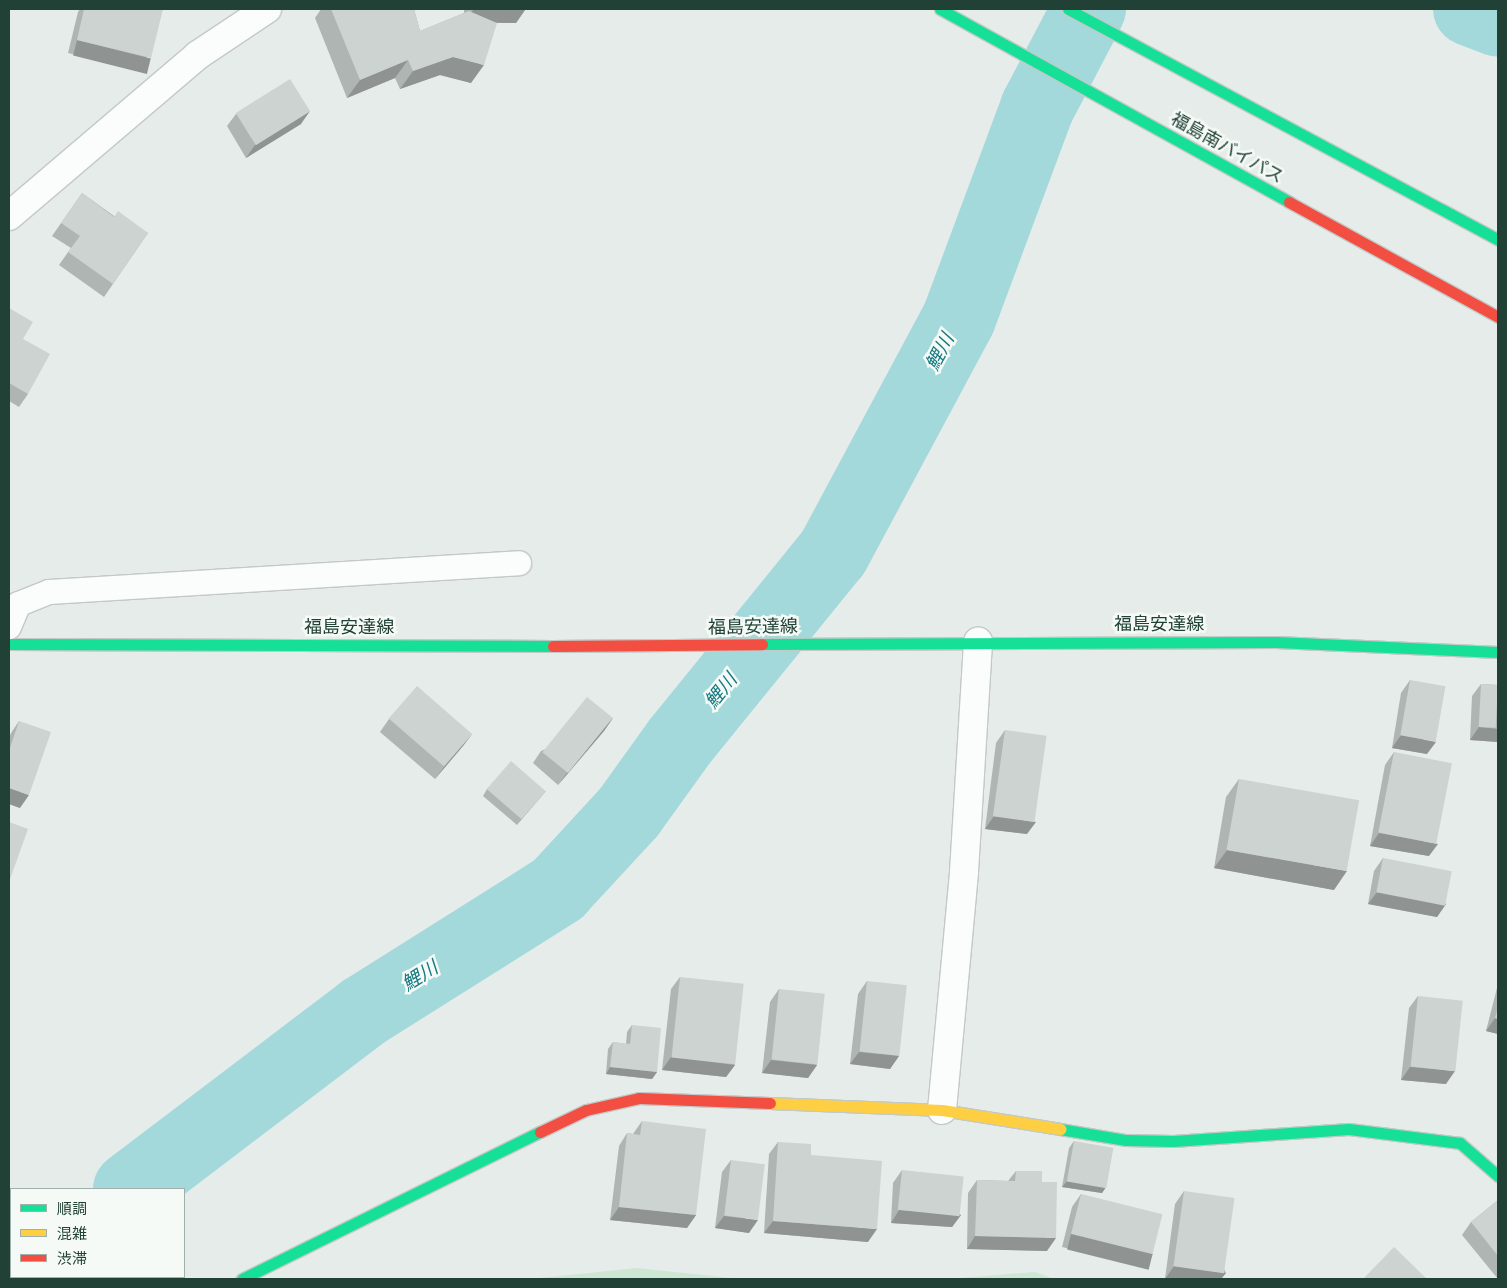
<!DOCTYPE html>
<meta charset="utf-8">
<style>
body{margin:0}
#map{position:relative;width:1507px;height:1288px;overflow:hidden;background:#e6ece9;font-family:"Archivo Narrow","Noto Sans JP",sans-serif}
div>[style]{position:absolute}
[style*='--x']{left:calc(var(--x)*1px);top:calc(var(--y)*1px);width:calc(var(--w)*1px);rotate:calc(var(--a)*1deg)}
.green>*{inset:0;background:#cee6d4}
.river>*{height:74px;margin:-37px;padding:0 37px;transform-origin:37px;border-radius:37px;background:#a4d9dc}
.roads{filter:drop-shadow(1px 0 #c3c9c6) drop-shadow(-1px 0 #c3c9c6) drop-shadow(0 1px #c3c9c6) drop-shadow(0 -1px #c3c9c6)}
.lane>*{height:24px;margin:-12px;padding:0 12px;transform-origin:12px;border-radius:12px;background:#fbfcfc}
.street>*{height:28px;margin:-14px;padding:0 14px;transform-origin:14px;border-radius:14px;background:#fbfcfc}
.fast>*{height:11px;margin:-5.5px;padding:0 5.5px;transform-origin:5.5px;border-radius:5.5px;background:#16e098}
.slow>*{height:11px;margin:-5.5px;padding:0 5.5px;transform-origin:5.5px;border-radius:5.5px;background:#ffcf43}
.jam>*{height:11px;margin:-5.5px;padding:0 5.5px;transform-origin:5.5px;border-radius:5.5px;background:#f24e42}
.wall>*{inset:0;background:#afb5b3}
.shaded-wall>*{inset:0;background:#8f9492;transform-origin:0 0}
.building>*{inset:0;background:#ccd3d0;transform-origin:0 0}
span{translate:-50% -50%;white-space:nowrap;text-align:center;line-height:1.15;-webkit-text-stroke:5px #f5faf7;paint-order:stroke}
.street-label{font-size:18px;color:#214136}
.water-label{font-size:19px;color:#167a82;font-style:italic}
.frame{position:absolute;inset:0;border:10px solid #214136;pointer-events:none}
.legend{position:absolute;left:10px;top:1188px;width:175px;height:90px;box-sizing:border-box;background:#f5faf7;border:1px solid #a0b0aa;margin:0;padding:6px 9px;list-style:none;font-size:15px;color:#214136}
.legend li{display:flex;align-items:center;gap:10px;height:25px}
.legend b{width:25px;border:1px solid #a0b0aa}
</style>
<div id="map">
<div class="green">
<i style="clip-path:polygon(637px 1268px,741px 1279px,530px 1279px)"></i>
<i style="clip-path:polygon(1035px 1272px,1054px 1279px,948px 1279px)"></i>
</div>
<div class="river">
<i style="--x:1470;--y:9;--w:30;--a:21"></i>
<i style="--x:130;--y:1189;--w:293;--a:-37.2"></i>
<i style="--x:363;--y:1012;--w:231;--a:-32.2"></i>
<i style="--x:558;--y:889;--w:105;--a:-47.3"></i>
<i style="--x:629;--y:812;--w:87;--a:-54.3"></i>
<i style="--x:680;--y:741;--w:242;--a:-50.9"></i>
<i style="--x:833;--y:553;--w:267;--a:-61.8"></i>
<i style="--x:959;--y:318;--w:224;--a:-69.6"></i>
<i style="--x:1037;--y:108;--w:112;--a:-62.3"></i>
<i style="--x:9;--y:1254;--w:2;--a:-27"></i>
</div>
<div class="roads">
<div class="lane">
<i style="--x:9;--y:627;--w:25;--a:-67"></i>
<i style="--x:19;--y:604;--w:32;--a:-22"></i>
<i style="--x:49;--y:592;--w:471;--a:-3.5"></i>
</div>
<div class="street">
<i style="--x:9;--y:216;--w:248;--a:-40.4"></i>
<i style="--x:198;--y:55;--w:83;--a:-33.7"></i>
<i style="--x:942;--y:1110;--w:239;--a:-84.7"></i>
<i style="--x:964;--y:872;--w:231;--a:-86.5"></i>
</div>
<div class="fast">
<i style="--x:940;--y:9;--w:399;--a:28.9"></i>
<i style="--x:1068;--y:9;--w:488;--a:28.2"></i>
<i style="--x:9;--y:644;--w:544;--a:0.21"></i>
<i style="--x:762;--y:644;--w:514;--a:-0.22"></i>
<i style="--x:1276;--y:642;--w:222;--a:2.6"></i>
<i style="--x:1060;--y:1129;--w:67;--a:9.5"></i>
<i style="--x:1126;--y:1140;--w:47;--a:1.2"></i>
<i style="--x:1173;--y:1141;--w:176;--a:-3.9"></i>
<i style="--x:1349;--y:1129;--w:112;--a:7.2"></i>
<i style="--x:1460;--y:1143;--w:50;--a:41"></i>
<i style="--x:242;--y:1279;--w:332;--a:-26.3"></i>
</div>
<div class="slow">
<i style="--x:770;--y:1103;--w:172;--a:2.3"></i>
<i style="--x:942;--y:1110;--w:120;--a:9.1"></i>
</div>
<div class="jam">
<i style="--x:1289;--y:202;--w:239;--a:28.8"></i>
<i style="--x:553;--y:646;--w:209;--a:-0.5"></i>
<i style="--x:540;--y:1132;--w:51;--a:-25.6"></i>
<i style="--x:586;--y:1110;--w:54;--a:-12.8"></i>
<i style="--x:639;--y:1098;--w:131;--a:2.2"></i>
</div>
</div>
<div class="wall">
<i style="clip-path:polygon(80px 9px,163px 9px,142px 71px,68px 53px,78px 12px)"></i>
<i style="clip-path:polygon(321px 9px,414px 9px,420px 31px,464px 13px,464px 9px,525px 9px,525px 10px,516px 23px,496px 23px,471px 83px,440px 75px,400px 89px,395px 78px,347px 98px,315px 18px)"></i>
<i style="clip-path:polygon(236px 114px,301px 124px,246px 158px,227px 126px)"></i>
<i style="clip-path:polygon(82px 193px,114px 216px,148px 233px,104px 297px,59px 265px,71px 248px,52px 236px)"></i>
<i style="clip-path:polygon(9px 308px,28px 394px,19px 407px,9px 401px)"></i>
<i style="clip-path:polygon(1410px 680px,1427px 754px,1392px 748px,1401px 693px)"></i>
<i style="clip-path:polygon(1481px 684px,1498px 685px,1498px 742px,1470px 740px,1472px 696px)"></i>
<i style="clip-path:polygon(613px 718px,604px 731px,558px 785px,533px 763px,541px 751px)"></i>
<i style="clip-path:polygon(389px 719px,472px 734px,463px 746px,435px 779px,380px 732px)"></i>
<i style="clip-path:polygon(19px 721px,20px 808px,9px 804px,9px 738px,11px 733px)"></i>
<i style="clip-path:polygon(1005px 730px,1027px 834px,985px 829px,996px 743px)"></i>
<i style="clip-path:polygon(1394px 752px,1429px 856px,1370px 846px,1385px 765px)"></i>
<i style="clip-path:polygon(1239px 779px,1334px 890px,1214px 868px,1226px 797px)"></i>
<i style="clip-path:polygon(487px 789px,546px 791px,517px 825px,483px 796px)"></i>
<i style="clip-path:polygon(1383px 858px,1446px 904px,1437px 917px,1368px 904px,1374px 871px)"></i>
<i style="clip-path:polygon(680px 977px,735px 1065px,726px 1077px,662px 1070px,671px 989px)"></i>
<i style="clip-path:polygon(867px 981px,899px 1056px,890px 1069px,850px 1064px,858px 994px)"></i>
<i style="clip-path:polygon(1498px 984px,1498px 1034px,1486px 1031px)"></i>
<i style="clip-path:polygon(779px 989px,817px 1065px,808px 1078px,762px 1073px,770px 1002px)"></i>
<i style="clip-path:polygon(1418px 996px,1446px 1084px,1401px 1080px,1409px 1008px)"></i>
<i style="clip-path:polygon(632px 1025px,657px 1072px,652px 1079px,606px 1074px,608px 1049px,613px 1042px,626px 1044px,627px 1032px)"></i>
<i style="clip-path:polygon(642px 1121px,696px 1215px,687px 1228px,610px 1220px,619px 1146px,627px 1133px,633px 1134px)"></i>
<i style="clip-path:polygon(1074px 1141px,1106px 1187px,1102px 1193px,1062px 1187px,1069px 1148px)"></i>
<i style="clip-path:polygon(778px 1142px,811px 1155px,868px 1242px,764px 1233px,769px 1154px)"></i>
<i style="clip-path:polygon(731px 1160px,749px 1233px,715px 1228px,722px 1172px)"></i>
<i style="clip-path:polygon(902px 1170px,961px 1215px,952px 1227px,891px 1223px,893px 1183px)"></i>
<i style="clip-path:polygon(1016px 1171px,1042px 1182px,1047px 1251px,967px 1249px,968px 1193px,977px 1180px,1008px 1181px)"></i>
<i style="clip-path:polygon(1184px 1191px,1226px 1273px,1221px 1279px,1165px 1279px,1175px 1204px)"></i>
<i style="clip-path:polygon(1081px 1194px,1153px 1254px,1144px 1267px,1062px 1247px,1072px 1207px)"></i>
<i style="clip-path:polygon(1498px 1200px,1498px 1279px,1462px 1235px,1471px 1222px)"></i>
</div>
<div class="shaded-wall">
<i style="clip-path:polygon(473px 10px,525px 10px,516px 23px,464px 22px)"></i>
<i style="left:77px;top:40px;width:76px;height:16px;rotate:14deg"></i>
<i style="clip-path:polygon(453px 57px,484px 65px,471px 83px,440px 75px,400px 89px,413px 71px)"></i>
<i style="clip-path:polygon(408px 60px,395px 78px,347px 98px,360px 80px)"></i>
<i style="clip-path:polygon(310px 111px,301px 124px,246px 158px,255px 145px)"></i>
<i style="clip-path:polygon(613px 718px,604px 731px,558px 785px,567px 773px)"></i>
<i style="clip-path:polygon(1479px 727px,1498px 729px,1498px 742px,1470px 740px)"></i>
<i style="clip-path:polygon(472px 734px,463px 746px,435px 779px,444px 767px)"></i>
<i style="clip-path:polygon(1401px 735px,1436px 742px,1427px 754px,1392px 748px)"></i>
<i style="clip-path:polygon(9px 788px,29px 795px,20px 808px,9px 804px)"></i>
<i style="clip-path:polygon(994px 816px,1036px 822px,1027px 834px,985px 829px)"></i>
<i style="clip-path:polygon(1379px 833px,1438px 844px,1429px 856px,1370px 846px)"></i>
<i style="clip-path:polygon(1227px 850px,1347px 871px,1334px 890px,1214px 868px)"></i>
<i style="clip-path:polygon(1377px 892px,1446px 904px,1437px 917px,1368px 904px)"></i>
<i style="clip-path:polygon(1495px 1018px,1498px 1019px,1498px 1034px,1486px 1031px)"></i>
<i style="clip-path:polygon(859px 1052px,899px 1056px,890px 1069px,850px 1064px)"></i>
<i style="clip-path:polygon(671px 1057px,735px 1065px,726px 1077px,662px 1070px)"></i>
<i style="clip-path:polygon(771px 1060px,817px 1065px,808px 1078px,762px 1073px)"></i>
<i style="clip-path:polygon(610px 1067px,657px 1072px,652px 1079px,606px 1074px)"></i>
<i style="clip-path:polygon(1410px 1067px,1455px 1071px,1446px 1084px,1401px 1080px)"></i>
<i style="clip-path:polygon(1067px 1181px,1106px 1187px,1102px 1193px,1062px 1187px)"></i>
<i style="clip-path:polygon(619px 1207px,696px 1215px,687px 1228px,610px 1220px)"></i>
<i style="clip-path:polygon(899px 1210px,961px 1215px,952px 1227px,891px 1223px)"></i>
<i style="clip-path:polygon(724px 1216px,758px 1220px,749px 1233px,715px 1228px)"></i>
<i style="clip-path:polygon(773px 1221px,877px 1229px,868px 1242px,764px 1233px)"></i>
<i style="left:1071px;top:1234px;width:84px;height:16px;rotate:14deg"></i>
<i style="clip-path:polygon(975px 1236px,1056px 1238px,1047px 1251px,967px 1249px)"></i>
<i style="clip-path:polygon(1174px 1266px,1226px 1273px,1221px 1279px,1165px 1279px)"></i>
</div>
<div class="building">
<i style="clip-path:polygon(84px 9px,163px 9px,151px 58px,77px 40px)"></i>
<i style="clip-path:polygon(331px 9px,414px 9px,420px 31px,469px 11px,497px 23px,484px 65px,453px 57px,413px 71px,408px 60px,360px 80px)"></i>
<i style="left:473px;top:9px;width:52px;height:1px"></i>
<i style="left:290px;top:79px;width:38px;height:64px;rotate:58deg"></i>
<i style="clip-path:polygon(82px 193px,114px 217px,118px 211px,148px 233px,113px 284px,68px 252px,80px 236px,61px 223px)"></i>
<i style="clip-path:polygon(9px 308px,33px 322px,23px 339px,50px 354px,28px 394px,9px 383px)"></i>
<i style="left:1410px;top:680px;width:36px;height:56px;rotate:10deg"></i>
<i style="left:1481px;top:684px;width:17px;height:43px;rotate:3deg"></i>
<i style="left:417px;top:686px;width:73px;height:43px;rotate:41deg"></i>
<i style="left:587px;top:697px;width:33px;height:71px;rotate:39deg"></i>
<i style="clip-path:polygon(19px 721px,51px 732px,29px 795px,9px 788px,9px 751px)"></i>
<i style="left:1005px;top:730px;width:42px;height:87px;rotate:8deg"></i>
<i style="left:1394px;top:752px;width:59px;height:82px;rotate:11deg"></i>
<i style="left:511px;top:761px;width:46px;height:37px;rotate:41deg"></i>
<i style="left:1239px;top:779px;width:122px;height:72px;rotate:10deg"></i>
<i style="clip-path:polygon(9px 822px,28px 829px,9px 882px)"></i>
<i style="left:1383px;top:858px;width:70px;height:35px;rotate:11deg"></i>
<i style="left:680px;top:977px;width:64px;height:81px;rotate:6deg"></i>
<i style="left:867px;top:981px;width:40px;height:71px;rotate:6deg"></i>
<i style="left:779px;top:989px;width:46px;height:71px;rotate:6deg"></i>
<i style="left:1418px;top:996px;width:45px;height:71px;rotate:6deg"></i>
<i style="clip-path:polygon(1498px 1007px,1498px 1019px,1495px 1018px)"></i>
<i style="clip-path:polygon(632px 1025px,661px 1028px,657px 1072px,610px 1067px,613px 1042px,630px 1044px)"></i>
<i style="clip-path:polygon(642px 1121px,706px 1129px,696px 1215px,619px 1207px,627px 1133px,640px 1135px)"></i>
<i style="left:1074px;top:1141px;width:40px;height:41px;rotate:10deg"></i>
<i style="clip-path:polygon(778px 1142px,811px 1144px,811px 1155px,882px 1161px,877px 1229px,773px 1221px)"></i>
<i style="left:731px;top:1160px;width:34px;height:56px;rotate:7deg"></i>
<i style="left:902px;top:1170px;width:62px;height:40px;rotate:6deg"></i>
<i style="clip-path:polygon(1016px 1171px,1042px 1171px,1042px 1182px,1057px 1182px,1056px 1238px,975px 1236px,977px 1180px,1015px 1181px)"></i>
<i style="left:1184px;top:1191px;width:51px;height:76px;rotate:8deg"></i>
<i style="left:1081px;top:1194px;width:84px;height:41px;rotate:14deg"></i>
<i style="clip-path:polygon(1498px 1200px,1498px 1256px,1471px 1222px)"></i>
<i style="clip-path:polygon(1394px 1247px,1427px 1279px,1363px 1279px)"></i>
<i style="clip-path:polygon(91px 1277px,116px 1277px,118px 1279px,87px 1279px)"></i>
</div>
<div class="street-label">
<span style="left:1227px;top:148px;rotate:29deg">福島南バイパス</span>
<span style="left:1159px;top:624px">福島安達線</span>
<span style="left:349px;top:627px">福島安達線</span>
<span style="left:753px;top:627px;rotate:-1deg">福島安達線</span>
</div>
<div class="water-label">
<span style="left:940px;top:352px;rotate:-62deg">鯉川</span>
<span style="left:721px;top:691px;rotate:-51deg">鯉川</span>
<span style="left:420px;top:976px;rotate:-32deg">鯉川</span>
</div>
<div class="frame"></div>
<ul class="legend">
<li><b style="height:6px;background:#16e098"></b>順調</li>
<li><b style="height:6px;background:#ffcf43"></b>混雑</li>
<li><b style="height:6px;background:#f24e42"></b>渋滞</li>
</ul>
</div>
